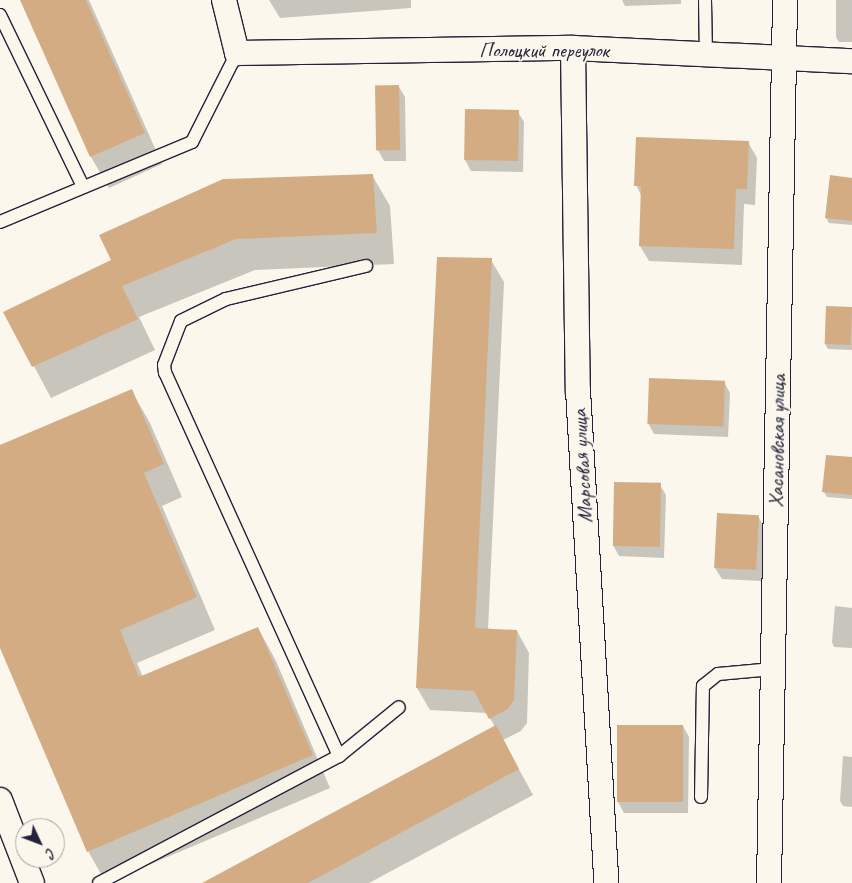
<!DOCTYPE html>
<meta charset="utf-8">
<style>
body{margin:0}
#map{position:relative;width:852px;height:883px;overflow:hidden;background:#fbf7ec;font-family:Caveat,sans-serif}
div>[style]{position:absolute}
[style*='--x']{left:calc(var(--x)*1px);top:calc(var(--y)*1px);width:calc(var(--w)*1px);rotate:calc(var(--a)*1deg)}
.shadow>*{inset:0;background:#0003}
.building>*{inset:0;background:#d3ac84;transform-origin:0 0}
.roads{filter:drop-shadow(1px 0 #22223b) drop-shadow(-1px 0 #22223b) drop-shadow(0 1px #22223b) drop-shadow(0 -1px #22223b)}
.service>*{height:12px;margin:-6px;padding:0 6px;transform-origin:6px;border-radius:6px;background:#fbf7ec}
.minor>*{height:24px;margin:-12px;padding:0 12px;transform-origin:12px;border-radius:12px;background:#fbf7ec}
span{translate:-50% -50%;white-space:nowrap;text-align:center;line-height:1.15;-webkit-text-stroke:4px #fbf7ec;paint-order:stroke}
.street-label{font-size:21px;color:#22223b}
.north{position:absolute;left:15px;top:818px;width:50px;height:50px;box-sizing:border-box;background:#fbf7ec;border:1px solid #a4a2a5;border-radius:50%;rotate:133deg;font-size:14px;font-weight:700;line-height:20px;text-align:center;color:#22223b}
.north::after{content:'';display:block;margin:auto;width:18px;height:22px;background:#22223b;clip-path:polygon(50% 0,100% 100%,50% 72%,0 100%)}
</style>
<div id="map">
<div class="shadow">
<i style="clip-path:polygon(21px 0,89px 0,162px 164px,109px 188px,91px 157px)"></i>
<i style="clip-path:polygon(269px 0,411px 0,411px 8px,280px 18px)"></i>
<i style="clip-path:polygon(622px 0,681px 0,681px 4px,625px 6px)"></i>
<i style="clip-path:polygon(836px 0,852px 0,852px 42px,839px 42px,836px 37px)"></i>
<i style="clip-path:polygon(376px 87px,399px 87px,405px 97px,406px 161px,384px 161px,378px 150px)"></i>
<i style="clip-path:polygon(518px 112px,524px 122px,523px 172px,471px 171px,465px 160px)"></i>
<i style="clip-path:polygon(748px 142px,757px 158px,755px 205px,744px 204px,742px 265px,649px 261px,640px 246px,642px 197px,636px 185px)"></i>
<i style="clip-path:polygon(372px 175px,390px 206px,394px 264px,255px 270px,139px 317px,155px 350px,51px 398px,5px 312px)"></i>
<i style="clip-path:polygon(852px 179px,852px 225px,829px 223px,826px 218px)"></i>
<i style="clip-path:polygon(491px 260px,504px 282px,488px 630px,517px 631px,529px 653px,527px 723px,521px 731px,503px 740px,533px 795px,369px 883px,204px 883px,495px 727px,487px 713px,430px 710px,417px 688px)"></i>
<i style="clip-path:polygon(852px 308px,852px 350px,828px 349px,825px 344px)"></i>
<i style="clip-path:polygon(724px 382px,730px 393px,728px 437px,654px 434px,648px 423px)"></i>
<i style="clip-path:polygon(131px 390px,150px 423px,182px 497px,162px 506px,215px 630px,137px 663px,143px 677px,258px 628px,276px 661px,330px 788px,106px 883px,88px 851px,0 645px,0 446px)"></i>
<i style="clip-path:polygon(827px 456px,852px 459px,852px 499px,827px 497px,824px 492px)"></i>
<i style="clip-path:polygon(660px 485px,666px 495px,664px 558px,619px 556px,613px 545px)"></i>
<i style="clip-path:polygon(758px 516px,764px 527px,762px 581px,722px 579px,715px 568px)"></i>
<i style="clip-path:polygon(835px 606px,852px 608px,852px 648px,834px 647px,832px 642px)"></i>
<i style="clip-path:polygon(683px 726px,689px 737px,688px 813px,624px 813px,618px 802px)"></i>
<i style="clip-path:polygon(843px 756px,852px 757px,852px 807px,843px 806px,840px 801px)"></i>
</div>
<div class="building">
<i style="clip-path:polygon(20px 0,86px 0,145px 133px,90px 157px)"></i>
<i style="left:399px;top:85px;width:65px;height:24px;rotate:89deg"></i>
<i style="left:465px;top:109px;width:54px;height:51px;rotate:1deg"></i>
<i style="clip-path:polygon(636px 137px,749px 141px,747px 189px,736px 189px,734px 249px,639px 246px,641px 186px,634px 186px)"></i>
<i style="clip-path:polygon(373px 174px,377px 233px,236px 239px,122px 286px,138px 319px,32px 367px,3px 312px,111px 260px,99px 235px,223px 179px)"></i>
<i style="clip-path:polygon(830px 175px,852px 178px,852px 221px,825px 218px)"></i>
<i style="clip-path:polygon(437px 257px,492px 258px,475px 628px,517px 630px,514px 700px,508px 709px,489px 719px,474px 691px,416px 688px)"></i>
<i style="left:826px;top:306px;width:26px;height:38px;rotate:2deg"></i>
<i style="left:649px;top:378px;width:76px;height:46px;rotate:2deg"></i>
<i style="clip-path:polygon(132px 389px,164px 464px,144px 473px,197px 597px,120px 630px,139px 677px,258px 627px,313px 755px,87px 852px,0 648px,0 445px)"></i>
<i style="clip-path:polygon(826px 455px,852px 457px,852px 495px,822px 492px)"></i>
<i style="left:614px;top:482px;width:47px;height:64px;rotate:1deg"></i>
<i style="left:717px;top:513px;width:42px;height:55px;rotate:3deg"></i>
<i style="clip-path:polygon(496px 725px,519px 769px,308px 883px,202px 883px)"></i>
<i style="left:617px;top:725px;width:66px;height:77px"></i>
</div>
<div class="roads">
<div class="service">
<i style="--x:705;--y:0;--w:55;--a:89"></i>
<i style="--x:0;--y:15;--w:191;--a:64.2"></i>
<i style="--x:0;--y:222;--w:208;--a:-22.6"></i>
<i style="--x:192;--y:142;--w:100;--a:-63.2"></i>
<i style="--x:339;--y:756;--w:421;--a:-114.4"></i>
<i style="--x:165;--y:373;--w:8;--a:-97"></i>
<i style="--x:164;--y:365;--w:47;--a:-68.9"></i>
<i style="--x:181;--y:321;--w:50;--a:-26.1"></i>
<i style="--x:226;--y:299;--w:144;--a:-13.3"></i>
<i style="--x:701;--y:797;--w:111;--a:-89"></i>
<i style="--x:703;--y:686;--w:19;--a:-39"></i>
<i style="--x:718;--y:674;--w:55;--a:-5.2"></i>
<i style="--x:99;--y:883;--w:272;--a:-27.9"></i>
<i style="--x:339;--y:756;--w:77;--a:-39.2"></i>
</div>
<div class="minor">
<i style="--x:224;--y:0;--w:55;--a:76.2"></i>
<i style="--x:237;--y:53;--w:336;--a:-0.9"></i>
<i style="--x:573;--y:48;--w:279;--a:2.7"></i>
<i style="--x:573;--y:48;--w:342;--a:89.2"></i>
<i style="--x:578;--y:390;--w:494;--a:86.7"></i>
<i style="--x:0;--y:800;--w:89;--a:68.9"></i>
<i style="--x:769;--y:883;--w:883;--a:-88.96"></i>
</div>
</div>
<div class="street-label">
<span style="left:544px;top:50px">Полоцкий переулок</span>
<span style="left:777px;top:441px;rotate:-89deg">Хасановская улица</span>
<span style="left:582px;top:466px;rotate:-93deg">Марсовая улица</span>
</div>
<div class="north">С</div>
</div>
